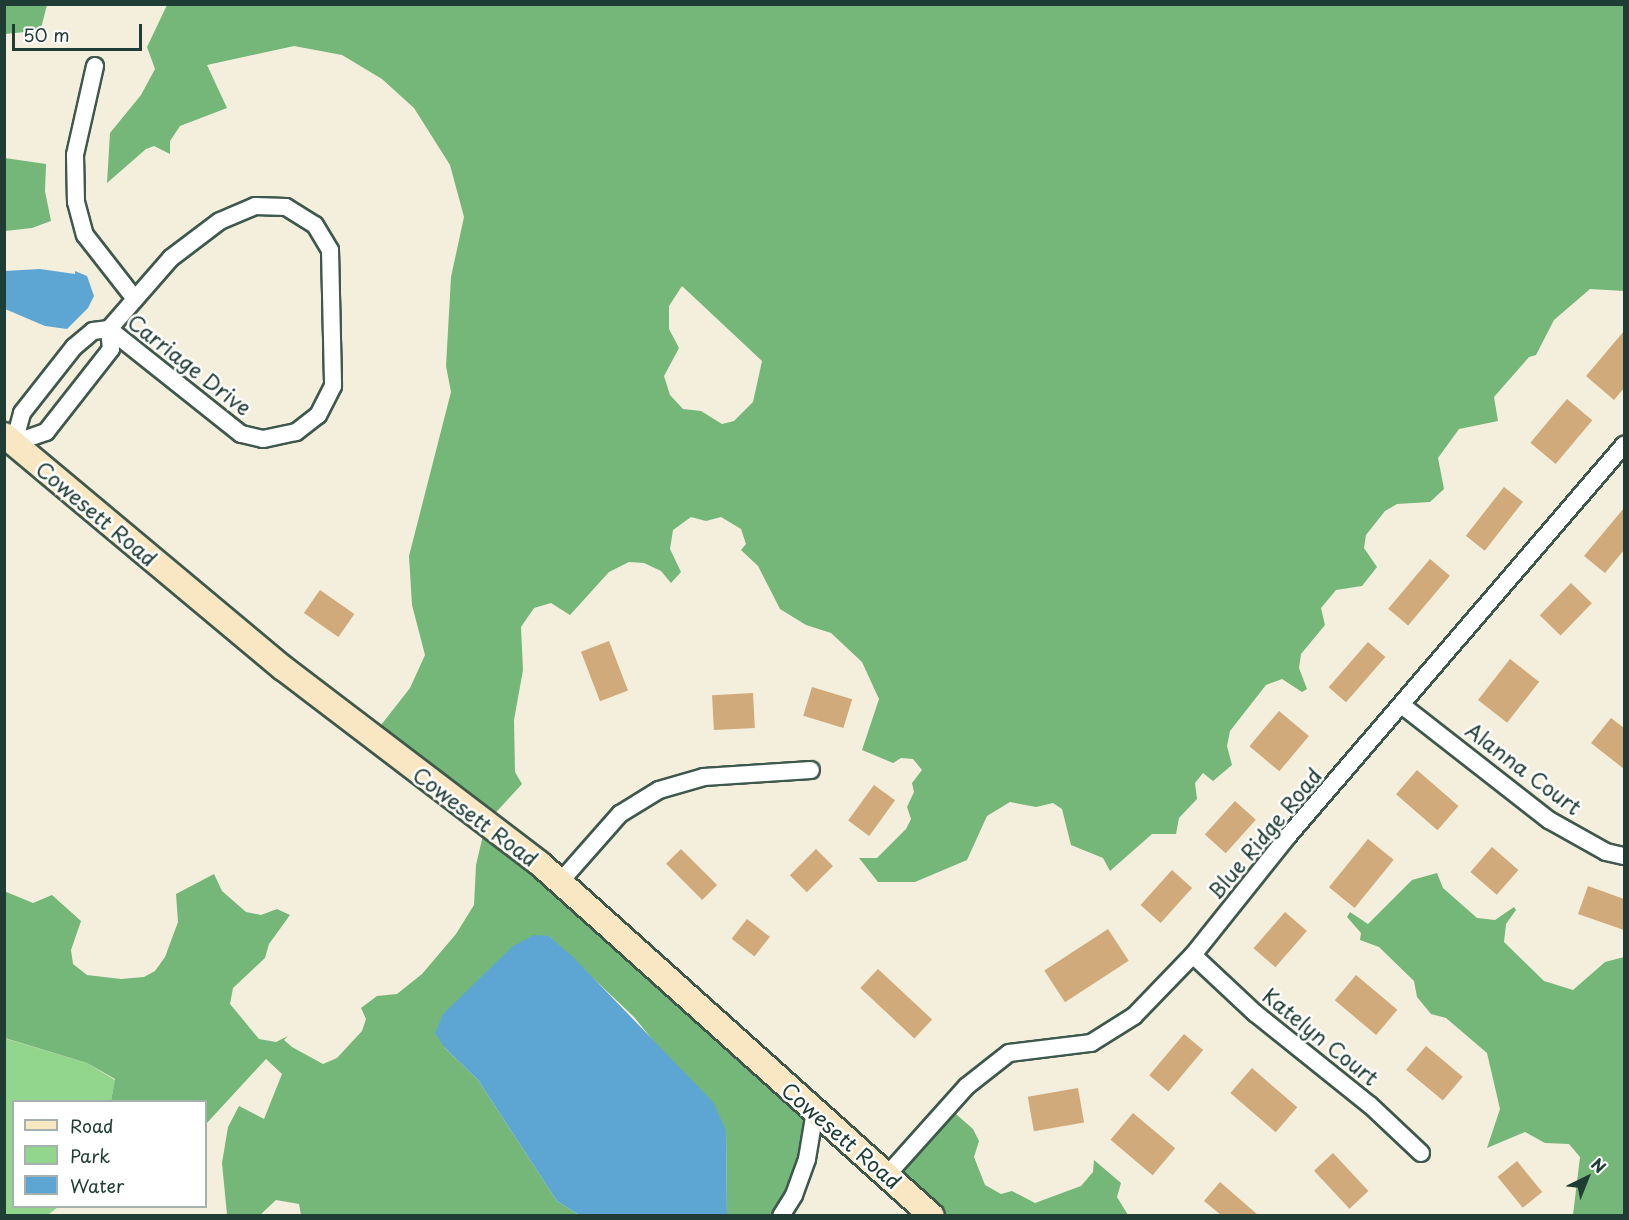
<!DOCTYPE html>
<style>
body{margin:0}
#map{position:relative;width:1629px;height:1220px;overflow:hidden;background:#f4eedc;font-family:"Playpen Sans",sans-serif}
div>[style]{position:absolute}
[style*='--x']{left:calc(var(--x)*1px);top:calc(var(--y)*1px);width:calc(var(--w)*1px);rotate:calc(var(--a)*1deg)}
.green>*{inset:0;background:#92d68e}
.forest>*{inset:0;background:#75b779}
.water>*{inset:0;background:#5da6d4}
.building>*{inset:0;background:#d1aa7b;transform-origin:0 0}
.roads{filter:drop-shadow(2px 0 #3f584d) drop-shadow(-2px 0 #3f584d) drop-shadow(0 2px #3f584d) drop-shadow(0 -2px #3f584d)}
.minor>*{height:16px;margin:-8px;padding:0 8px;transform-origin:8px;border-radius:8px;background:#fff}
.secondary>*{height:24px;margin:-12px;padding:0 12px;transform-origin:12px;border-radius:12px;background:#f9e7c3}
span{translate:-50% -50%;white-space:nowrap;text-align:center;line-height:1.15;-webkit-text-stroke:5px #fff;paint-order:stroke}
.street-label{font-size:21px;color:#1f3d34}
.frame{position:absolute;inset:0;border:6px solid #1f3d34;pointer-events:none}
.legend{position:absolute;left:12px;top:1100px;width:195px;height:108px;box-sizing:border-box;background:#fff;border:2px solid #a5b1ae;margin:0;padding:8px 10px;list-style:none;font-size:18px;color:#1f3d34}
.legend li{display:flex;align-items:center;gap:12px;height:30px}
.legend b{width:30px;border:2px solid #a5b1ae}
.north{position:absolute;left:1557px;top:1148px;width:60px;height:60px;-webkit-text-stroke:4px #fff;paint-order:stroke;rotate:43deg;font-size:16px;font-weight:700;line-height:24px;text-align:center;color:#1f3d34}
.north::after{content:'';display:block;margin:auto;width:21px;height:27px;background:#1f3d34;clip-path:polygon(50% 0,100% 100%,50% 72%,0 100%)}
.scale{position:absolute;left:12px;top:24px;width:130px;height:27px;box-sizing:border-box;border:3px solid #1f3d34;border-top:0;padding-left:8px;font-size:18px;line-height:21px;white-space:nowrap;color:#1f3d34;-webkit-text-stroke:4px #fff;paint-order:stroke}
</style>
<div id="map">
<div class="green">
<i style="clip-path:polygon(4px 1038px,87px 1063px,115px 1080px,111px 1101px,14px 1102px,14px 1206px,58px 1207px,48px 1215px,5px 1215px)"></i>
</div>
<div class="forest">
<i style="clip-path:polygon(5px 4px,47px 5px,39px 36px,25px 32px,5px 34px)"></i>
<i style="clip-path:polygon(evenodd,167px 5px,1624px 5px,1624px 291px,1590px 289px,1554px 320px,1536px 355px,1529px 357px,1494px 397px,1498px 421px,1459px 429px,1438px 458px,1444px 489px,1430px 502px,1397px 504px,1385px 511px,1366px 535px,1364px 548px,1377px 567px,1362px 586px,1336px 590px,1321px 608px,1325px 625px,1301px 654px,1299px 668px,1307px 689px,1302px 692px,1282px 679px,1266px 685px,1230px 731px,1227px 746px,1232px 765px,1213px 781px,1203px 773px,1195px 783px,1197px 799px,1179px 818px,1176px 834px,1152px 834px,1110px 871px,1103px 858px,1071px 845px,1062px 809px,1053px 803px,1036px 807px,1010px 802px,987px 816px,967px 860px,915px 882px,878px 882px,859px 858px,877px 858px,906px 829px,911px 819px,907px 807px,914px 792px,912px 783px,922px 770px,913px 759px,901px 758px,893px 763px,862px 750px,879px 699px,862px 662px,831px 633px,806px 625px,780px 609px,758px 566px,741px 550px,746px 544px,741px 529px,721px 517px,706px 521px,691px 517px,673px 530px,670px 549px,681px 572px,671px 583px,661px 571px,644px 563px,629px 562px,609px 572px,570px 615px,551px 603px,534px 608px,521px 627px,523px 670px,514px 720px,515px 772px,522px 784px,489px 820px,816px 1114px,780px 1215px,727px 1215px,726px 1130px,634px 1017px,549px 936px,443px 1014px,444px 1047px,478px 1080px,557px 1201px,579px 1215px,301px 1215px,299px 1204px,276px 1200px,260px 1215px,227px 1215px,222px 1163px,228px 1127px,239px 1106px,264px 1119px,282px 1074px,266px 1059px,206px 1124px,206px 1102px,111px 1101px,115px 1079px,87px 1063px,5px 1038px,4px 891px,33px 903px,52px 895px,81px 921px,71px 950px,73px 964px,87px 975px,121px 979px,144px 977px,155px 971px,165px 957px,178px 922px,176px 894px,214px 874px,222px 891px,246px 912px,261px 915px,277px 909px,290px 915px,269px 944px,265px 958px,233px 988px,230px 1004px,259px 1039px,276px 1042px,288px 1036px,284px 1040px,292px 1047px,323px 1064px,337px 1058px,362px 1031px,366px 1019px,361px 1008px,377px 996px,397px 994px,422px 974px,456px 934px,474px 905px,476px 865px,484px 831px,374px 734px,410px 688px,425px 655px,412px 605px,409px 556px,451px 392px,446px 366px,451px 277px,464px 217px,450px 165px,414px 108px,382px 79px,342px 55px,294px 46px,207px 65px,227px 108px,180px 126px,170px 141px,170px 154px,154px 146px,146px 149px,107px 183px,110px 133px,141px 95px,155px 69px,147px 47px,167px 5px,682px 286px,762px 361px,753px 402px,734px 421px,722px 424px,701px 411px,683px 409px,670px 395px,664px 376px,679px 348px,669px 329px,669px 306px,682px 286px)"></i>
<i style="clip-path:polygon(5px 158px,46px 164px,45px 191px,51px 221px,32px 228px,5px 231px)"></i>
<i style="clip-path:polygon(1437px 873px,1443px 888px,1477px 918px,1495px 920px,1514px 907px,1516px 910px,1506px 924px,1504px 942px,1544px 981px,1573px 990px,1605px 962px,1624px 957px,1624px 1215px,1573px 1215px,1580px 1157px,1569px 1144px,1545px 1143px,1525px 1132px,1487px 1148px,1500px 1109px,1487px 1053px,1446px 1018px,1431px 1014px,1417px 997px,1414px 981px,1379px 947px,1360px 940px,1361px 933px,1347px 917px,1350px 912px,1368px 924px,1412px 880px)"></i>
<i style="clip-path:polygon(948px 1107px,973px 1129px,979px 1141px,974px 1157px,985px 1185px,1001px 1194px,1012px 1191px,1035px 1203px,1081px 1186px,1093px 1172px,1094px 1160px,1121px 1183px,1117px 1197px,1128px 1215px,938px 1215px,893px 1178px)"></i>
</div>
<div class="water">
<i style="clip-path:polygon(40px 269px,75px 274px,75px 271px,87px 276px,94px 296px,88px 308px,67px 329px,45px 326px,5px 309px,5px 271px)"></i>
<i style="clip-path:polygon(534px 935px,549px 936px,574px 958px,713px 1102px,726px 1130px,727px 1215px,579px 1215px,557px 1201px,478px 1080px,444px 1047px,435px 1033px,443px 1014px,513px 946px)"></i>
</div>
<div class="building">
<i style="clip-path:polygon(1624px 331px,1624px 388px,1614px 400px,1586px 376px)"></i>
<i style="left:1567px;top:399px;width:33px;height:57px;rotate:40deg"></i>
<i style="left:1504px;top:487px;width:24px;height:62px;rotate:38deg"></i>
<i style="clip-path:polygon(1624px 508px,1624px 550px,1605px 573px,1584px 556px)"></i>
<i style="left:1430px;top:559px;width:26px;height:65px;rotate:40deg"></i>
<i style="left:1571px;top:583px;width:29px;height:45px;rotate:44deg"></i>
<i style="left:320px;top:590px;width:42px;height:28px;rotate:35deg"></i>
<i style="left:609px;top:641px;width:53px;height:30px;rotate:69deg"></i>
<i style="left:1368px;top:642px;width:23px;height:60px;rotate:41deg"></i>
<i style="left:1510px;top:659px;width:37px;height:52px;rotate:38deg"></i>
<i style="left:812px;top:687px;width:42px;height:30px;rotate:17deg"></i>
<i style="left:753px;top:693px;width:35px;height:41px;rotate:87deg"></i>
<i style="left:1279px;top:711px;width:39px;height:46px;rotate:40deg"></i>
<i style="clip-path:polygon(1611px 718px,1624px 728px,1624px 769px,1591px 743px)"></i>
<i style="left:1417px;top:770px;width:55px;height:32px;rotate:41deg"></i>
<i style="left:874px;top:785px;width:26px;height:44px;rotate:36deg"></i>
<i style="left:1235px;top:801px;width:28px;height:45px;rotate:42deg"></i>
<i style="left:1368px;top:839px;width:33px;height:62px;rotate:39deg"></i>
<i style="left:1492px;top:847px;width:35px;height:33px;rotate:41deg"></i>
<i style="left:681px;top:849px;width:51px;height:21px;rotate:45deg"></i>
<i style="left:816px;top:849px;width:24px;height:37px;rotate:45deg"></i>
<i style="left:1172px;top:870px;width:27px;height:47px;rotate:42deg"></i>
<i style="clip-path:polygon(1588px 886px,1624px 899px,1624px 930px,1578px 914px)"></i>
<i style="left:1285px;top:912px;width:29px;height:48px;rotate:41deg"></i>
<i style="left:747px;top:919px;width:29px;height:25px;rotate:38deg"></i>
<i style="left:1108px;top:929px;width:38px;height:76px;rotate:57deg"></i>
<i style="left:878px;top:969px;width:74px;height:26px;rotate:43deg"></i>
<i style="left:1356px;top:975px;width:54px;height:33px;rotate:40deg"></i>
<i style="left:1184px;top:1034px;width:25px;height:54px;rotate:40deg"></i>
<i style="left:1426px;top:1046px;width:48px;height:31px;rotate:40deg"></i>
<i style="left:1252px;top:1068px;width:60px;height:33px;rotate:41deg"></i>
<i style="left:1078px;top:1088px;width:35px;height:51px;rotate:80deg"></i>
<i style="left:1133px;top:1113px;width:55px;height:35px;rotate:40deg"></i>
<i style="left:1333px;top:1153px;width:52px;height:26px;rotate:47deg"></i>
<i style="left:1517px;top:1161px;width:40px;height:25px;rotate:51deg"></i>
<i style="clip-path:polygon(1220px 1182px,1258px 1215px,1221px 1215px,1204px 1201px)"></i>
</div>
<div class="roads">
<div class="minor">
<i style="--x:95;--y:66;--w:91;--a:102.7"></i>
<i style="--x:75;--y:155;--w:47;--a:88.8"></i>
<i style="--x:76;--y:202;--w:34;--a:75"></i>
<i style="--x:85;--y:235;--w:81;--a:52"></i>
<i style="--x:14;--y:443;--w:31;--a:-75"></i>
<i style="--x:22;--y:413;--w:84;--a:-51.8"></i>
<i style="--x:74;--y:347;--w:25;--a:-40"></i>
<i style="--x:93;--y:331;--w:16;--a:-7"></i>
<i style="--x:109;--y:329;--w:94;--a:-48.9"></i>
<i style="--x:171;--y:258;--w:61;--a:-37.1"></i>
<i style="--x:220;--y:221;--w:38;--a:-23"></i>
<i style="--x:255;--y:206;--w:31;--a:2"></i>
<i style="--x:286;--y:207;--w:34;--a:32"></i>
<i style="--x:315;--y:225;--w:29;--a:59"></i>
<i style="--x:330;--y:250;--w:136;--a:88.7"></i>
<i style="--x:333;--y:386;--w:33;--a:117"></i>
<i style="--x:318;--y:415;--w:28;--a:142"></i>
<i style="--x:296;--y:432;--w:34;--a:168"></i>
<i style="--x:263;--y:439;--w:23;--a:-167"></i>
<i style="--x:241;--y:434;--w:169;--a:-141.5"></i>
<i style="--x:14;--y:443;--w:34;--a:-19"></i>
<i style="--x:46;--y:432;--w:105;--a:-51.9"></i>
<i style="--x:111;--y:349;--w:20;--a:-96"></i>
<i style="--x:1403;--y:706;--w:185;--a:38"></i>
<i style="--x:1549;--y:820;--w:65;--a:29.3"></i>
<i style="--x:1606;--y:852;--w:18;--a:13"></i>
<i style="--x:560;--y:882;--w:91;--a:-48.6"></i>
<i style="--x:620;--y:814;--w:46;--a:-31.6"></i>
<i style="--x:659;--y:790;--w:47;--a:-16.1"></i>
<i style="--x:704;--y:777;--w:107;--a:-3.7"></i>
<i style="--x:1193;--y:955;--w:85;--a:43.1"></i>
<i style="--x:1255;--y:1013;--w:147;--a:38.7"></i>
<i style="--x:1370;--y:1105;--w:70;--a:43.3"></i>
<i style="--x:888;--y:1174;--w:118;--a:-48.1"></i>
<i style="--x:967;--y:1086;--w:53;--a:-38.2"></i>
<i style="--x:1009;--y:1053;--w:83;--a:-7"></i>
<i style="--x:1091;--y:1043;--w:51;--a:-32.1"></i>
<i style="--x:1134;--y:1016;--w:85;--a:-46"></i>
<i style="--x:1193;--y:955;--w:152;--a:-51.4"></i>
<i style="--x:1288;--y:836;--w:516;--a:-49.33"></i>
<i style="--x:781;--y:1216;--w:25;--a:-58"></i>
<i style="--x:794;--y:1195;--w:38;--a:-70"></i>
<i style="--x:807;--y:1159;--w:49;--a:-80.5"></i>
</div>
<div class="secondary">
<i style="--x:4;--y:435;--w:363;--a:39.9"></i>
<i style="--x:283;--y:668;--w:322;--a:37.3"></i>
<i style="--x:539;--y:863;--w:528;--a:41.93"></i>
</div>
</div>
<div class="street-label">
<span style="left:190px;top:364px;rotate:38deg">Carriage Drive</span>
<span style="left:97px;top:513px;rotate:40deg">Cowesett Road</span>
<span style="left:1524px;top:768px;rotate:37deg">Alanna Court</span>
<span style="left:476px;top:816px;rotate:37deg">Cowesett Road</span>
<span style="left:1264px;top:833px;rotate:-50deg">Blue Ridge Road</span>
<span style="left:1321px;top:1036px;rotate:39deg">Katelyn Court</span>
<span style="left:842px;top:1135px;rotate:41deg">Cowesett Road</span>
</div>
<div class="frame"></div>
<ul class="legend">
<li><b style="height:8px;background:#f9e7c3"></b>Road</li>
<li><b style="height:16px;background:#92d68e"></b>Park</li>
<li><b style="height:16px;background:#5da6d4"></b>Water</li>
</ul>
<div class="north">N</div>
<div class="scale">50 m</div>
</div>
